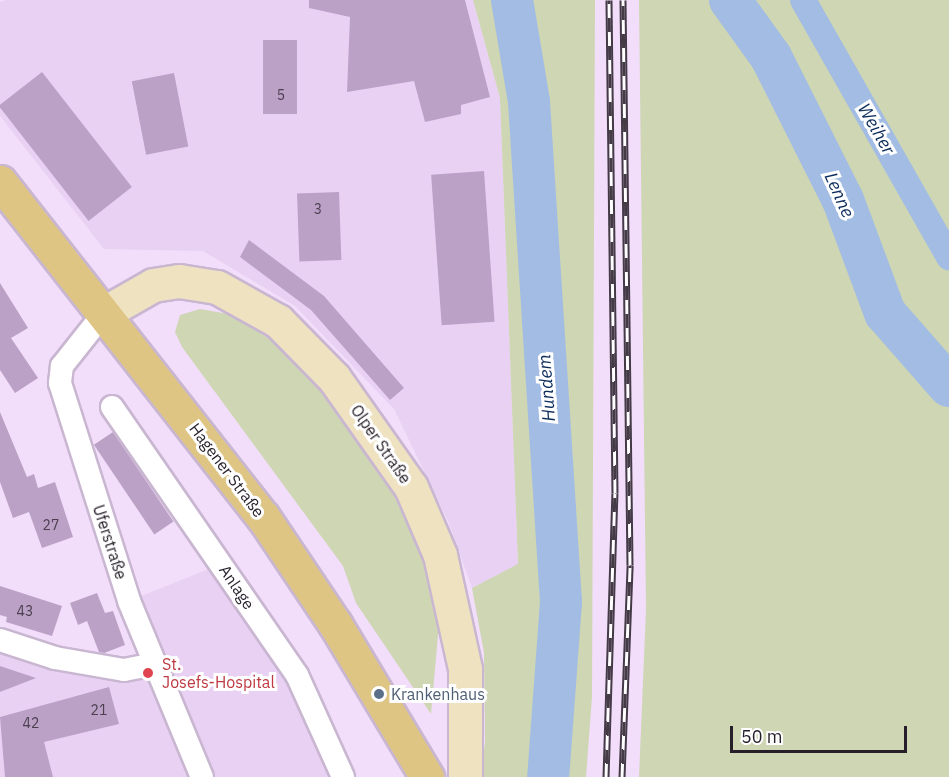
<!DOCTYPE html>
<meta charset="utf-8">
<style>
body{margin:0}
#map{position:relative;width:949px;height:777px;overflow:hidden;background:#f2defa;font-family:"IBM Plex Sans",sans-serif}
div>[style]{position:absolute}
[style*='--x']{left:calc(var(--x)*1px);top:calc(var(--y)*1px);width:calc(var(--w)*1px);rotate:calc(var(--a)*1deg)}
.built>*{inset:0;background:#e9d1f4}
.green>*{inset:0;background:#ced6b4}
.canal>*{height:26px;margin:-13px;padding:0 13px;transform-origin:13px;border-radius:13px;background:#a3bce3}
.river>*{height:42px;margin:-21px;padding:0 21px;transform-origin:21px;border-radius:21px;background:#a3bce3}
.building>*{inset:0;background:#bca1c7;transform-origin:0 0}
.roads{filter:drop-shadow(2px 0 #c9b6d1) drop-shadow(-2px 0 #c9b6d1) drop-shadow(0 2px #c9b6d1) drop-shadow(0 -2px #c9b6d1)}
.street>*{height:22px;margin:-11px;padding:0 11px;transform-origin:11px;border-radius:11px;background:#fff}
.secondary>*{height:33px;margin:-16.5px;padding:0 16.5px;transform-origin:16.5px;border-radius:16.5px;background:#eee2c1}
.primary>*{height:33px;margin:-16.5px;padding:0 16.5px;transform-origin:16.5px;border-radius:16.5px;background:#dec583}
.rail>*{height:7px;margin-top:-3.5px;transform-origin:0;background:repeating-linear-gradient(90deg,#fff 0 14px,#443b47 0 28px);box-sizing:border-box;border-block:2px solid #443b47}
.dots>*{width:16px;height:16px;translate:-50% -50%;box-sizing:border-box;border:3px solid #fff;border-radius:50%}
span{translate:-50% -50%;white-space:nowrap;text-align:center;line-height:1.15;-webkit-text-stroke:6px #fff;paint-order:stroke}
.number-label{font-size:14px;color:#4c4050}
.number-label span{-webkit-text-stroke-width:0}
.street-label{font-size:16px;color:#261f29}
.health-label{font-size:16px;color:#be3a42}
.left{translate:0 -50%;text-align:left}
.service-label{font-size:16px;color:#4e5e75}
.water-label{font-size:18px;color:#0c2c5b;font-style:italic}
.scale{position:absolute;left:730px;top:726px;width:177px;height:27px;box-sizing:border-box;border:3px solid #261f29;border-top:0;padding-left:8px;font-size:18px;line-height:21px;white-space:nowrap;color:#261f29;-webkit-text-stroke:4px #fff;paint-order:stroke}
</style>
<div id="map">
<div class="built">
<i style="clip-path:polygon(6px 0,473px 0,500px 98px,518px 565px,472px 588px,448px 521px,394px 409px,295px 306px,203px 251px,104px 249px,0 116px,0 2px)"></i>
<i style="clip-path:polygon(221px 564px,343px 777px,0 777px,0 640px,154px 664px,129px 601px)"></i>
</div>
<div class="green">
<i style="clip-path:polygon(473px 0,595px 0,592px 697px,586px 777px,480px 777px,485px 743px,484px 653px,472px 588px,518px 564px,500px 98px)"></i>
<i style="clip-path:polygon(639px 0,949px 0,949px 777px,639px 777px,646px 609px)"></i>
<i style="clip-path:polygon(200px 309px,234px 315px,271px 340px,316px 384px,379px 464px,420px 549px,439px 624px,431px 714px,356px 603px,343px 566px,182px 347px,175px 332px,180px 315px)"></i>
</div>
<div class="canal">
<i style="--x:803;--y:0;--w:296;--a:60.4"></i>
</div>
<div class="river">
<i style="--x:512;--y:0;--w:103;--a:80.5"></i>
<i style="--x:529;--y:102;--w:501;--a:86.34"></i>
<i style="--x:561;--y:602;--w:175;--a:94.2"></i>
<i style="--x:730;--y:0;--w:70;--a:54.3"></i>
<i style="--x:771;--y:57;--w:160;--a:63.3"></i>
<i style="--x:843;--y:200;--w:121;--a:69.6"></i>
<i style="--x:885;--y:313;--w:97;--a:48.8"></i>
</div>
<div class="building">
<i style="clip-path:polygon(309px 0,465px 0,490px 97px,461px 105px,461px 114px,425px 122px,414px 81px,347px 92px,350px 17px,309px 8px)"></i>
<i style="left:263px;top:40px;width:34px;height:74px"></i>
<i style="left:42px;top:72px;width:146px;height:55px;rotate:52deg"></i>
<i style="left:174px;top:73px;width:75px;height:43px;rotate:79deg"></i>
<i style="left:484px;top:171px;width:151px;height:53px;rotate:86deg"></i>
<i style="left:339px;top:192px;width:68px;height:42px;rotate:88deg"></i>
<i style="clip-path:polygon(249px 240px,324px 296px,404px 388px,390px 400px,311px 310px,240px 257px)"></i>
<i style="clip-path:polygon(0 283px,28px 328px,11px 338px,38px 378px,15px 393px,0 370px)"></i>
<i style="clip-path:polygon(0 412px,27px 477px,34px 474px,38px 488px,55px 482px,73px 537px,42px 548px,29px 512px,13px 518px,0 482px)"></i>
<i style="left:113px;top:432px;width:108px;height:23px;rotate:56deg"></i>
<i style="clip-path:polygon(0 586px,62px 606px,52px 636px,6px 622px,7px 617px,0 615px)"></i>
<i style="clip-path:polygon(97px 593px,105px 613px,113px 611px,125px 645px,104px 653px,99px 652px,87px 621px,78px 625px,70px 603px)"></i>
<i style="clip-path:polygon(0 666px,36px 678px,0 692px)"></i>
<i style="clip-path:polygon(109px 687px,119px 724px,44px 742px,53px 777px,5px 777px,0 717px)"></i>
</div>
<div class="roads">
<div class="street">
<i style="--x:104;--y:313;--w:68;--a:128.4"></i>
<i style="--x:62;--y:366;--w:17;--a:97"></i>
<i style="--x:60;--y:383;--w:229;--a:72.4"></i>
<i style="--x:129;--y:601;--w:191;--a:67.5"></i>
<i style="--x:112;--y:407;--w:326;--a:55.4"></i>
<i style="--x:297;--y:675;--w:112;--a:65.7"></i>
<i style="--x:0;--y:640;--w:58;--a:18.1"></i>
<i style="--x:55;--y:658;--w:70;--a:9.9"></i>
<i style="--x:124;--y:670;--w:32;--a:-11"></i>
</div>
<div class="secondary">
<i style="--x:104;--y:313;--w:56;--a:-29.7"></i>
<i style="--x:153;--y:285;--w:26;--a:-9"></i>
<i style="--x:179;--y:281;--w:38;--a:9"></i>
<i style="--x:217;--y:287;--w:70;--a:29.1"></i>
<i style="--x:278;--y:321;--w:80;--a:45.5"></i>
<i style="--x:334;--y:378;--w:133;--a:54.8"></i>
<i style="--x:411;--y:487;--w:74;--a:66.9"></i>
<i style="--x:440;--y:555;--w:117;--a:77.6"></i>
<i style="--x:465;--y:669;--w:108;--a:90"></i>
</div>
<div class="primary">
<i style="--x:0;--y:182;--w:426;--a:51.9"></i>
<i style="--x:263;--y:517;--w:129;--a:56.1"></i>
<i style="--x:335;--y:624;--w:179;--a:59"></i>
</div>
</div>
<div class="rail">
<i style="--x:606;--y:777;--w:284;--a:-88.2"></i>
<i style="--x:615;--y:493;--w:493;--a:-90.7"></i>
<i style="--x:622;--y:777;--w:212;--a:-87.8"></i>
<i style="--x:630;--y:565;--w:565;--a:-90.71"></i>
</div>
<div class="dots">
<i style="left:148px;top:673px;background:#e0444e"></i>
<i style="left:379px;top:694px;background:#5c6f8a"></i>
</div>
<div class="number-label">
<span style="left:281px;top:95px">5</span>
<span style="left:318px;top:209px">3</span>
<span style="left:51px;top:525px">27</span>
<span style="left:25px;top:611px">43</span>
<span style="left:99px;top:710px">21</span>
<span style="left:31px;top:723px">42</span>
</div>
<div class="street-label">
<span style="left:381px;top:444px;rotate:55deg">Olper Straße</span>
<span style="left:227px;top:470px;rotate:53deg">Hagener Straße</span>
<span style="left:110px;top:542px;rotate:72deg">Uferstraße</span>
<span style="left:237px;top:587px;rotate:56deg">Anlage</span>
</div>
<div class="health-label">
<span class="left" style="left:162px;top:673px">St.<br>Josefs-Hospital</span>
</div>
<div class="service-label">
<span class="left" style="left:391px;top:694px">Krankenhaus</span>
</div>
<div class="water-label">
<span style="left:876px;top:129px;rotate:60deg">Weiher</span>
<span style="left:839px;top:195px;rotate:66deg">Lenne</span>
<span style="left:547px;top:388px;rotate:-94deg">Hundem</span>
</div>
<div class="scale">50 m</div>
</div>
